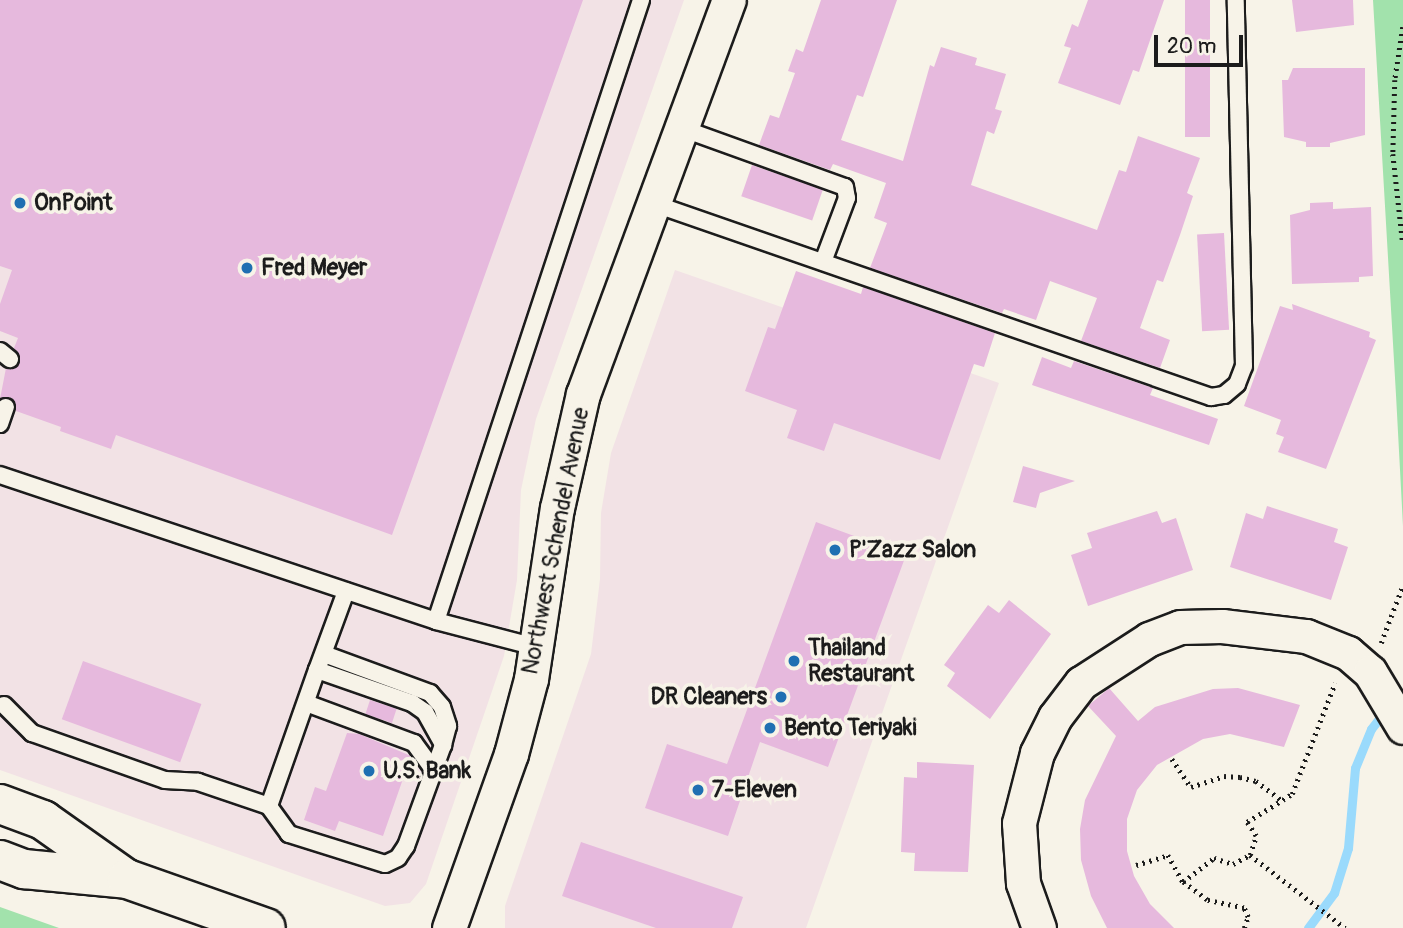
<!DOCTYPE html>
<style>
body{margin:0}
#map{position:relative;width:1403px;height:928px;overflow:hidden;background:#f7f3e8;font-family:Pangolin,sans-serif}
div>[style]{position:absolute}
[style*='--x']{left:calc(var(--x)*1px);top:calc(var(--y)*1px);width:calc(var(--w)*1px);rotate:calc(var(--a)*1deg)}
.built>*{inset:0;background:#f2e2e5}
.green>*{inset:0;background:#a2e2ac}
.stream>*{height:9px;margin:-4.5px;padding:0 4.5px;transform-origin:4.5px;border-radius:4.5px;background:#9adafc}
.building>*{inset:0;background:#e6b9dd;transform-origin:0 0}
.path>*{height:4.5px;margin-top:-2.25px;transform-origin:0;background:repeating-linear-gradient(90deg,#1c1c1c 0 2px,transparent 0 7px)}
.roads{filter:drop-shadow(2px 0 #1c1c1c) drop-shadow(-2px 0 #1c1c1c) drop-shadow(0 2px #1c1c1c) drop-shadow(0 -2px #1c1c1c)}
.lane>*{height:16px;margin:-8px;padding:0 8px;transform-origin:8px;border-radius:8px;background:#f7f3e8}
.street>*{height:33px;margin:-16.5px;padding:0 16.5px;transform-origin:16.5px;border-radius:16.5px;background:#f7f3e8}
.secondary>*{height:38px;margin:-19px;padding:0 19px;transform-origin:19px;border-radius:19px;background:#f7f3e8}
.dots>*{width:19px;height:19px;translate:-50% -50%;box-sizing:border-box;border:4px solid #f7f3e8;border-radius:50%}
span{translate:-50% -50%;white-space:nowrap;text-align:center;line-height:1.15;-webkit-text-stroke:7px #f7f3e8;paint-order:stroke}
.poi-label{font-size:23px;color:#1c1c1c;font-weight:700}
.left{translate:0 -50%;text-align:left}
.right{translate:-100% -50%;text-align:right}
.street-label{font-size:23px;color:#1c1c1c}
.scale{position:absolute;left:1154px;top:35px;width:89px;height:32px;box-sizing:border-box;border:4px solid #1c1c1c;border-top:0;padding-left:9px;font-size:21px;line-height:24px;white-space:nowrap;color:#1c1c1c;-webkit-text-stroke:5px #f7f3e8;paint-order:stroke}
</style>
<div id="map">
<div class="built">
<i style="clip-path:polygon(0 0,684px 0,536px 419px,521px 490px,517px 580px,504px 656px,426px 884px,410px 903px,385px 906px,0 770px)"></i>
<i style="clip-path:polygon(675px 270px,999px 383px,806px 928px,505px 928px,505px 906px,591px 654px,600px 579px,601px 513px,611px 453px)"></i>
</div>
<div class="green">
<i style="clip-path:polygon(1373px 0,1403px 0,1403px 526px,1396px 395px)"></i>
<i style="clip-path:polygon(0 907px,59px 928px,0 928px)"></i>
</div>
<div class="stream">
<i style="--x:1308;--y:928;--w:44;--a:-53.4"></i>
<i style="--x:1334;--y:893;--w:47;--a:-72.7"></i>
<i style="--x:1348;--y:848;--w:80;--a:-85"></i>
<i style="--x:1355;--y:768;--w:42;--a:-67.7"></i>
<i style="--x:1371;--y:729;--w:23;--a:-52"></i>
</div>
<div class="building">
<i style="clip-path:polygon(0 0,583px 0,392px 535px,116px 435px,111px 449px,60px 431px,61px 427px,16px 411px,10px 397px,0 399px,6px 368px,14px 368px,20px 360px,14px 348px,18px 338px,0 331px,0 304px,12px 270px,0 266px)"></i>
<i style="clip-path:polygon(821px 0,897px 0,863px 97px,857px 95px,841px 140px,903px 161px,930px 65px,934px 67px,941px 47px,977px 58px,975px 65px,1006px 74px,995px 109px,1002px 111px,994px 134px,987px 131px,971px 185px,1097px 230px,1119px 170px,1126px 172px,1138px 136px,1200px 158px,1187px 193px,1193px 196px,1180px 235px,1163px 282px,1157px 280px,1140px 328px,1170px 340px,1160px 368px,1081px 341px,1097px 298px,1050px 281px,1036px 320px,1004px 309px,1002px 313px,870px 268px,887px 223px,874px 218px,886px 183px,833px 164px,830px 170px,759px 145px,770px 115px,779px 118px,795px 73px,788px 71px,796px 49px,803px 52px)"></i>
<i style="clip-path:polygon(1088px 0,1164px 0,1139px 72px,1133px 70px,1120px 105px,1058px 83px,1071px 48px,1064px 46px,1072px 24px,1078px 27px)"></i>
<i style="left:1185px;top:0;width:25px;height:137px"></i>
<i style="clip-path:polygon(1292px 0,1353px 0,1354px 25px,1296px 32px)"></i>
<i style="clip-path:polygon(1293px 68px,1365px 68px,1365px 135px,1330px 143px,1330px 147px,1306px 147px,1306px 142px,1284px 137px,1282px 80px,1288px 80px)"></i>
<i style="left:752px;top:165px;width:75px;height:33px;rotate:19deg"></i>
<i style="clip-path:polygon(1333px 202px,1333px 209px,1371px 207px,1373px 276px,1359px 277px,1359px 282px,1292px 284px,1290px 215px,1310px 210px,1310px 203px)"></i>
<i style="left:1224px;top:233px;width:97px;height:27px;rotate:87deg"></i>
<i style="clip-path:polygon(796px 271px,861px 294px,863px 287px,995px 333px,984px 367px,974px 364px,940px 460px,834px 423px,824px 451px,787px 438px,797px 410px,745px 391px,768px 327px,775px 329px)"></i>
<i style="clip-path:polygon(1292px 304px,1370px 332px,1369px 337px,1376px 340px,1326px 469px,1278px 452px,1284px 437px,1276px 434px,1281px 420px,1244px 406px,1280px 306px,1293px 310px)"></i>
<i style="clip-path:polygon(1042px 357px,1071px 368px,1074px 361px,1153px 388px,1150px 395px,1218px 419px,1209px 445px,1032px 385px)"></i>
<i style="clip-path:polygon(1023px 466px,1075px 481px,1040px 493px,1036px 508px,1013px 502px)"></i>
<i style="clip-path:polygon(1267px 506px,1338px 529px,1334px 542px,1348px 547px,1331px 600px,1230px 567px,1246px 513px,1263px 519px)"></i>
<i style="clip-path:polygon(1157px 511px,1162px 523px,1176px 518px,1193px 570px,1088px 606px,1071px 555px,1092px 548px,1087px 533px)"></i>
<i style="clip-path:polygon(816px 522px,906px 555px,828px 767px,760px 742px,728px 836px,645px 808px,667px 744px,727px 764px)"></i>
<i style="clip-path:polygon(1009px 600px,1051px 634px,990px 719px,947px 686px,955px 673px,944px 665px,988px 605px,999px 613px)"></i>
<i style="left:83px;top:661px;width:126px;height:62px;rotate:20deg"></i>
<i style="clip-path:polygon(1109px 688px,1138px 721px,1155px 707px,1213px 689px,1238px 688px,1300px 705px,1284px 747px,1230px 734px,1203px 739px,1157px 765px,1137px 790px,1127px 819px,1127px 851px,1134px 876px,1150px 904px,1174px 928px,1107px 928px,1091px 896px,1081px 860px,1080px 829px,1085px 800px,1116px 736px,1088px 706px)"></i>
<i style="left:370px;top:700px;width:28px;height:15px;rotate:18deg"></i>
<i style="clip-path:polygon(347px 733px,359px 734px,411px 756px,383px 836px,339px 821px,335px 831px,304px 820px,315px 787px,326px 791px)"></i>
<i style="clip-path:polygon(917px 762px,974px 765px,968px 872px,914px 871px,915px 853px,901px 852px,904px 777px,917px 778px)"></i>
<i style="clip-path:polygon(581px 842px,743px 897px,732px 928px,656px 928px,562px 896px)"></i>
</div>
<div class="path">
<i style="--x:1403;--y:27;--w:54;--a:98.6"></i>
<i style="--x:1395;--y:80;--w:74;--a:91.5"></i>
<i style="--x:1393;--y:154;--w:91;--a:83.7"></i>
<i style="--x:1381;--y:643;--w:62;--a:-69.2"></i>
<i style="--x:1172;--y:759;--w:34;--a:56"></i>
<i style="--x:1191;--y:787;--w:35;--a:-18"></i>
<i style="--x:1224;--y:776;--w:16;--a:4"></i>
<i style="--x:1240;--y:777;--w:16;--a:14"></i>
<i style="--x:1256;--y:781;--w:31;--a:37"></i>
<i style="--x:1250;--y:855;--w:20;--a:-72"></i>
<i style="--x:1256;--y:836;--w:17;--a:-123"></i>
<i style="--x:1247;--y:822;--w:53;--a:-31.9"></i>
<i style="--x:1292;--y:794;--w:119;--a:-68.8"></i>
<i style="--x:1136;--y:865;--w:34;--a:-17"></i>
<i style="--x:1168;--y:855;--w:31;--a:61"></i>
<i style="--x:1244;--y:928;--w:12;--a:-70"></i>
<i style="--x:1248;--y:917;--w:10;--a:-114"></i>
<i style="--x:1244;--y:908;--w:38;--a:-168"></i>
<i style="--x:1207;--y:900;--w:30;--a:-143"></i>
<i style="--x:1183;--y:882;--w:39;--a:-38"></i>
<i style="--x:1214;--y:858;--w:20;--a:18"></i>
<i style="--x:1233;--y:864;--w:19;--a:-28"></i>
<i style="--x:1250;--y:855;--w:120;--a:37.5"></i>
</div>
<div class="roads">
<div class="lane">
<i style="--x:681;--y:128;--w:174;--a:19.8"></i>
<i style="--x:845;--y:187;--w:11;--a:80"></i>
<i style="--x:847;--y:198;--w:68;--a:110.6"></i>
<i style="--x:652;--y:203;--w:592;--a:19.14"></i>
<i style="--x:1211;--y:397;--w:13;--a:-9"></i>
<i style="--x:1224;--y:395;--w:17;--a:-40"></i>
<i style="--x:1237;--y:384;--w:19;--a:-69"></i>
<i style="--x:1244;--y:366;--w:366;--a:-91.3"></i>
<i style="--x:0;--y:351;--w:13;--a:39"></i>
<i style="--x:0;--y:424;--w:18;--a:-71"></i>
<i style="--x:0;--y:475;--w:460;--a:18.5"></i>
<i style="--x:436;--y:621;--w:103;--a:14.6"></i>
<i style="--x:436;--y:621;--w:654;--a:-71.73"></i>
<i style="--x:324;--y:654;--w:113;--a:20.2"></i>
<i style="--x:430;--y:693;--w:18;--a:49"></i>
<i style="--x:442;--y:707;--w:20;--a:72"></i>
<i style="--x:448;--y:726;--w:20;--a:105"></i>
<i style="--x:317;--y:670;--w:101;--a:19.2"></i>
<i style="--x:412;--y:703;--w:16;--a:35"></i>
<i style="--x:425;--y:712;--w:38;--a:61"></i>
<i style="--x:443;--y:745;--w:108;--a:110.1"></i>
<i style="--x:406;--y:846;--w:14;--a:124"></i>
<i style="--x:398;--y:858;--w:14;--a:155"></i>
<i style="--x:385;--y:864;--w:101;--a:-162.6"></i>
<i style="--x:289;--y:834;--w:34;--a:-126"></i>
<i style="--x:269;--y:806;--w:144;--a:-70.6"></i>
<i style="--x:317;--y:670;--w:84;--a:-69.8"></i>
<i style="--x:306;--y:703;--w:115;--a:20.3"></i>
<i style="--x:414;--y:743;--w:34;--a:54"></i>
<i style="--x:4;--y:705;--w:40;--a:45"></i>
<i style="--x:32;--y:733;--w:141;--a:19.5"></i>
<i style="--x:165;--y:780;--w:33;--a:3"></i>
<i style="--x:198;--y:782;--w:75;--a:18.7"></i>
</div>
<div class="street">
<i style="--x:449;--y:928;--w:185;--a:-70.4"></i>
<i style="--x:511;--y:754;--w:78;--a:-75.1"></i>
<i style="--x:531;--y:679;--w:173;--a:-81.4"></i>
<i style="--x:557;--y:508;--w:117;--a:-77.2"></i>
<i style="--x:583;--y:394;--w:420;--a:-69.7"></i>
<i style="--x:1039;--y:928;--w:48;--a:-109.6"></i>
<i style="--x:1023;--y:883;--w:60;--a:-93.8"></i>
<i style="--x:1019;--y:823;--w:72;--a:-75.6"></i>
<i style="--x:1037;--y:753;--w:40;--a:-63.4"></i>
<i style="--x:1055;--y:717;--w:43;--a:-52.6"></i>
<i style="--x:1081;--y:683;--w:81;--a:-32.9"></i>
<i style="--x:1149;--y:639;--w:33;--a:-21"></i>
<i style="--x:1180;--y:627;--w:42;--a:-1.4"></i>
<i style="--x:1222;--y:626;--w:85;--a:6.8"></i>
<i style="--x:1306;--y:636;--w:45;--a:22"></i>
<i style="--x:1348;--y:653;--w:29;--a:41"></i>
<i style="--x:1370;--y:672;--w:64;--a:59"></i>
</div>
<div class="secondary">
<i style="--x:0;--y:804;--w:46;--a:20.4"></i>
<i style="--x:43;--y:820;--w:100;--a:35.3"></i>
<i style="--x:0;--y:860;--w:26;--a:21"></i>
<i style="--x:24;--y:869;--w:103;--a:5.5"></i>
<i style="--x:127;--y:879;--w:147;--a:19.4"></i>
</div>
</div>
<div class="dots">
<i style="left:20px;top:203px;background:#1f6fb2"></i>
<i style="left:247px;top:268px;background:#1f6fb2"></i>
<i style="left:835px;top:550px;background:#1f6fb2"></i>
<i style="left:794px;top:661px;background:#1f6fb2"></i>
<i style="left:781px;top:697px;background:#1f6fb2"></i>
<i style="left:770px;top:728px;background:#1f6fb2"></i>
<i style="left:369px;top:771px;background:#1f6fb2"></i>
<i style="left:698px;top:790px;background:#1f6fb2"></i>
</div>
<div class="poi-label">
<span class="left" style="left:34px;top:203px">OnPoint</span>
<span class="left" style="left:261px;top:268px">Fred Meyer</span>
<span class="left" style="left:849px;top:550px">P'Zazz Salon</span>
<span class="left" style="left:808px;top:661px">Thailand<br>Restaurant</span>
<span class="right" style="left:767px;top:697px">DR Cleaners</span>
<span class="left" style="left:784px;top:728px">Bento Teriyaki</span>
<span class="left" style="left:383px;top:771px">U.S. Bank</span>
<span class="left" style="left:712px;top:790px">7-Eleven</span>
</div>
<div class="street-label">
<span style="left:556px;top:541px;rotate:-79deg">Northwest Schendel Avenue</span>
</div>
<div class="scale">20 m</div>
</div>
